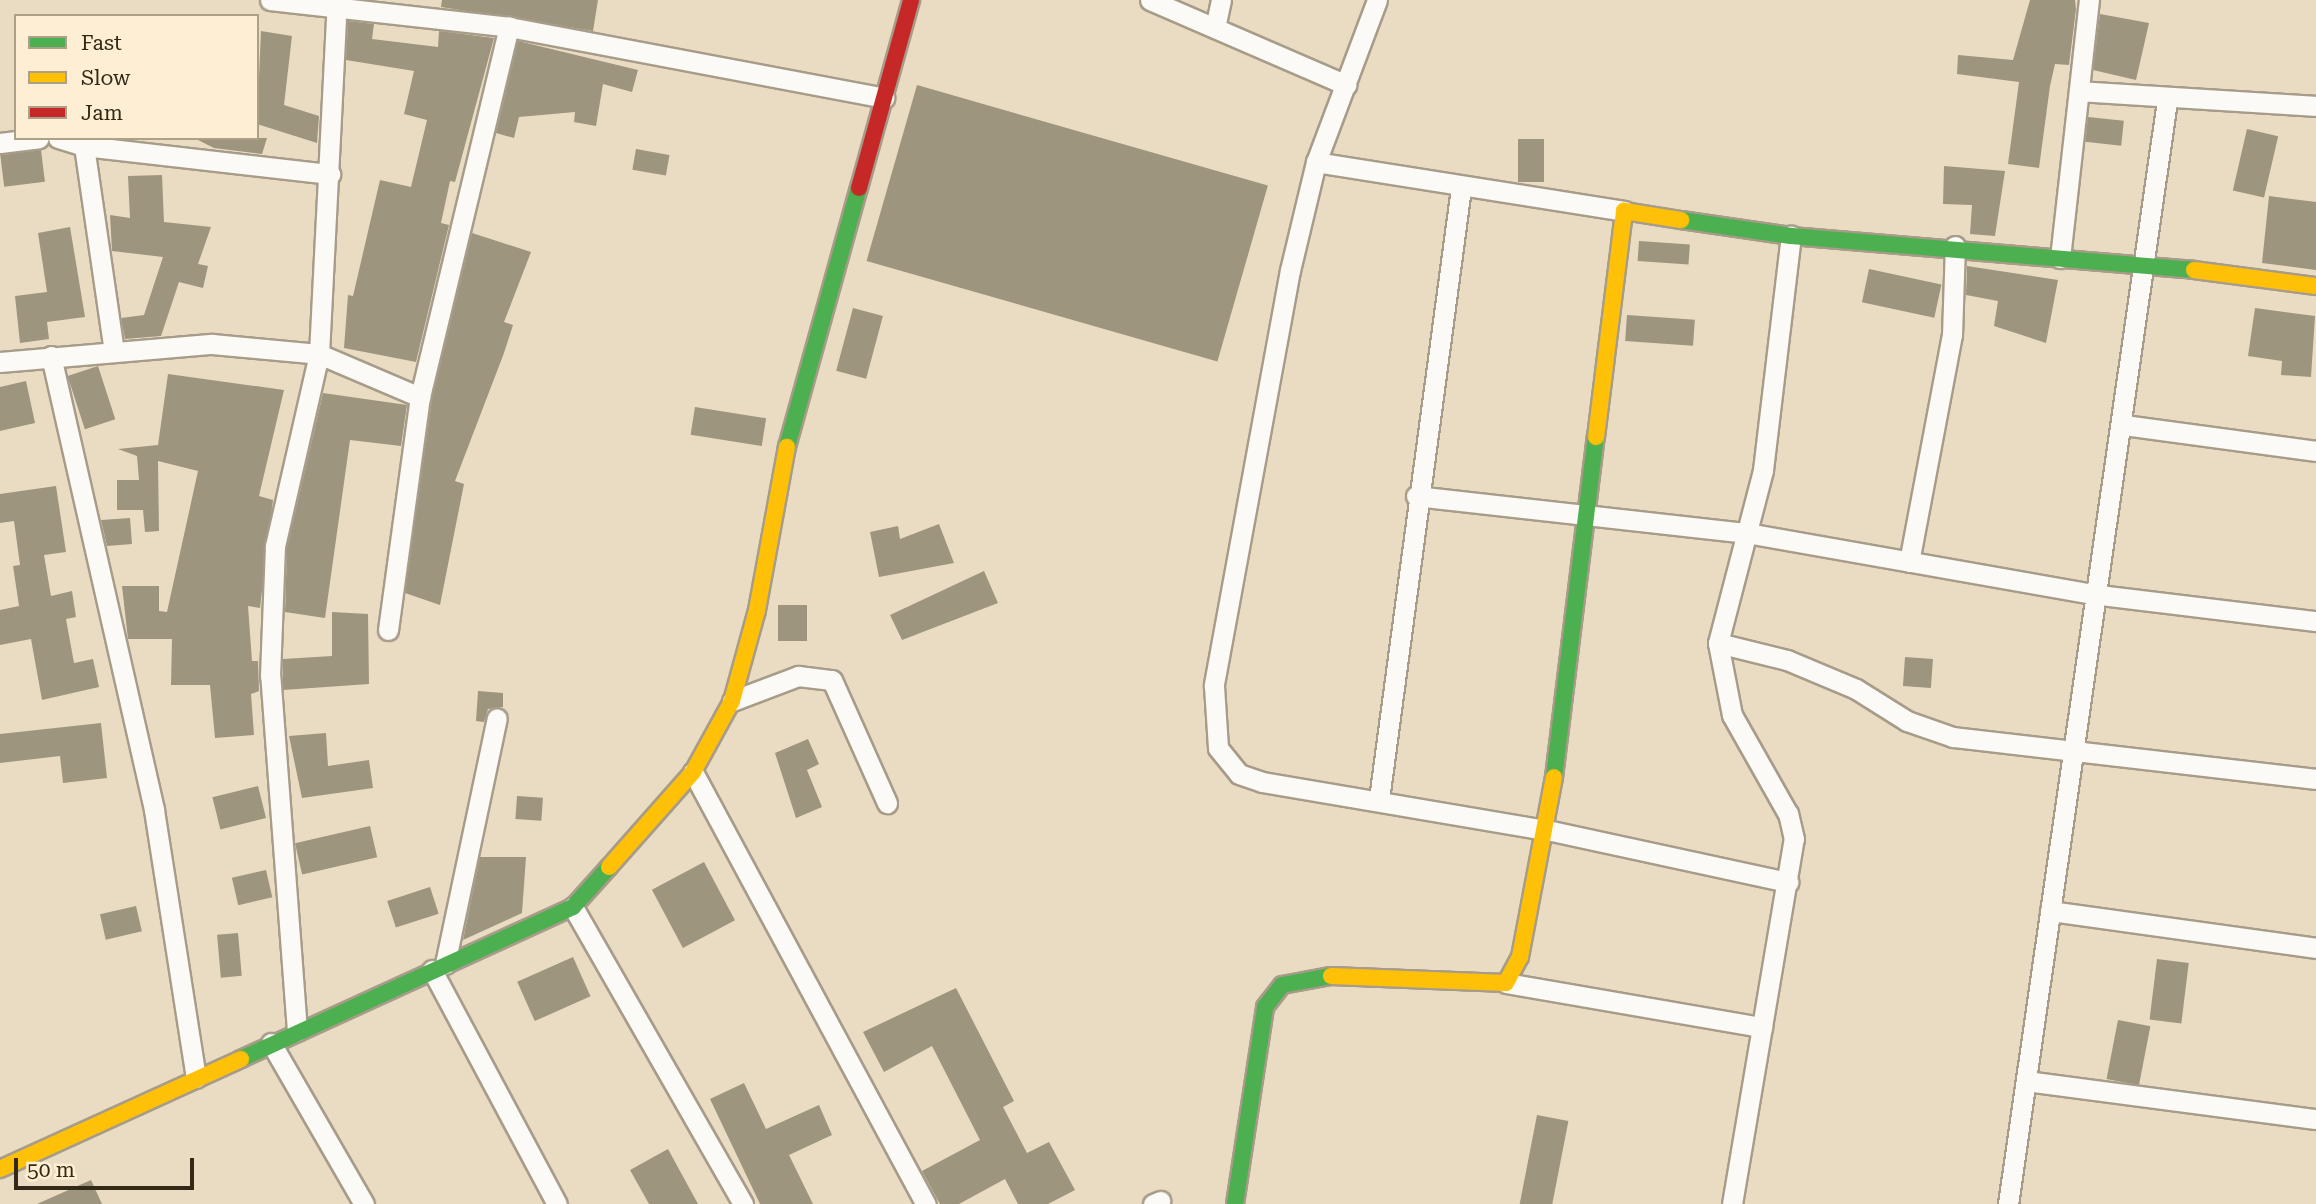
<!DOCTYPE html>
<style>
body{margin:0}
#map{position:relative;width:2316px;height:1204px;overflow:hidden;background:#eadcc3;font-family:"Roboto Serif",serif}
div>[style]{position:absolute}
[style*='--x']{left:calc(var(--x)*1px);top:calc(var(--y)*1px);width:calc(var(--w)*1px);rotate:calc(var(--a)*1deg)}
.building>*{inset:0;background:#9d957d;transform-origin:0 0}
.roads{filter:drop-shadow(2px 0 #a79c89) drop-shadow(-2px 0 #a79c89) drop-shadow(0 2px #a79c89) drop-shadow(0 -2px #a79c89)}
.street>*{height:19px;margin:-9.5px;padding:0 9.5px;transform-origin:9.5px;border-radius:9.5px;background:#fcfaf6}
.fast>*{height:16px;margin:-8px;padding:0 8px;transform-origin:8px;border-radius:8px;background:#4caf50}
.slow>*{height:16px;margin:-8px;padding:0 8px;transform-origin:8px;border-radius:8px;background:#ffc107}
.jam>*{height:16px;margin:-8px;padding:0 8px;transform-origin:8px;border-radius:8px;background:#c62828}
span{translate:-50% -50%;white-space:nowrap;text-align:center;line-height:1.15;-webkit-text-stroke:7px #feefd4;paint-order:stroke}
.legend{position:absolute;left:14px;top:14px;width:245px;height:126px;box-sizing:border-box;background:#feefd4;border:2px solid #aca088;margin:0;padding:9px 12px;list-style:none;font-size:21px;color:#322917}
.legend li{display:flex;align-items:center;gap:14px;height:35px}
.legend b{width:35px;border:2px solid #aca088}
.scale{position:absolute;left:14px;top:1158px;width:180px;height:32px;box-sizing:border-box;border:4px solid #322917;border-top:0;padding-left:9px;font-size:21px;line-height:24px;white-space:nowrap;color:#322917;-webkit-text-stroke:5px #feefd4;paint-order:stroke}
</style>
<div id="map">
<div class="building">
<i style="clip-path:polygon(442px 0,598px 0,593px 31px,441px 7px)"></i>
<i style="clip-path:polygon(2030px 0,2075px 0,2076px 9px,2069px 65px,2055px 64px,2050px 86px,2039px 168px,2008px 164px,2019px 82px,1957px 74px,1958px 55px,2013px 60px)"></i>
<i style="clip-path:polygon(2100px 14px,2149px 23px,2136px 80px,2093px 70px)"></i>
<i style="clip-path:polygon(348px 21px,374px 24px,372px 39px,438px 47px,439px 31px,494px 38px,455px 182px,450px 181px,441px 223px,449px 225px,416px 362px,344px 348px,348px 295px,353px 296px,380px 180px,411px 187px,427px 120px,404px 114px,414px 71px,346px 60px)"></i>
<i style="clip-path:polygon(261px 31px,292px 36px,284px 105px,319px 116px,317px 143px,257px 124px)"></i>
<i style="clip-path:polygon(518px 41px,638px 70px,632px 92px,603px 84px,596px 126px,574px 122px,575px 112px,519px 117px,514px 138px,496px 133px)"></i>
<i style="left:917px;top:85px;width:365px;height:183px;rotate:16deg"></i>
<i style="left:2088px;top:117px;width:36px;height:25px;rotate:6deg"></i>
<i style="left:2247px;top:129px;width:32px;height:63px;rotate:13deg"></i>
<i style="clip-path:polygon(194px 138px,267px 138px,262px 154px,214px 148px)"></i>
<i style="left:1518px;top:139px;width:26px;height:43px"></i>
<i style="left:636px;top:149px;width:34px;height:21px;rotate:10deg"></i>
<i style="left:41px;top:150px;width:32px;height:41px;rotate:83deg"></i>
<i style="clip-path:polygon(1944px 166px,2005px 171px,1995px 236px,1970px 234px,1972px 205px,1943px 204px)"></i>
<i style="clip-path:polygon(162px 175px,164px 222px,211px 227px,198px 264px,208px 266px,203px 288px,179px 282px,161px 336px,125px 339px,121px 318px,144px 315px,163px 257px,112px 251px,110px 215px,130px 218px,128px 176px)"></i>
<i style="clip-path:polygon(2269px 196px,2316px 202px,2316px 270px,2262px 263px)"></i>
<i style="clip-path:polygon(70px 227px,85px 317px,47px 322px,49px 339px,20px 343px,15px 296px,47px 292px,38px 233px)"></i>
<i style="clip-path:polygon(472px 233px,531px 252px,504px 322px,513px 325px,504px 353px,455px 481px,464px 484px,440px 605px,405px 593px,432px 399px)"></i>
<i style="left:1639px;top:241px;width:51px;height:20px;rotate:4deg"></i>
<i style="clip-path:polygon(1967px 266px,2058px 280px,2046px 343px,1994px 326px,1998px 301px,1966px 295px)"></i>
<i style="left:1869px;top:269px;width:74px;height:34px;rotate:12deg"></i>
<i style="left:853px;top:308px;width:31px;height:65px;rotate:15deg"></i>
<i style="clip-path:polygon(2255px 308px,2315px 316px,2311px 377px,2281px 375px,2282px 361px,2248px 356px)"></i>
<i style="left:1627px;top:315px;width:68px;height:26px;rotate:4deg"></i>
<i style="left:98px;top:366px;width:56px;height:32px;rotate:72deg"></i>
<i style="clip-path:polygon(168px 374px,284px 390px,259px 496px,273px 500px,260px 608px,248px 606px,252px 661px,258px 661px,259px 691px,251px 694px,254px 735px,215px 738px,210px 685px,171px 685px,172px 639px,128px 639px,122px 586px,159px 586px,159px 611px,167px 612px,198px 471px,158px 461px,159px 531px,145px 532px,143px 510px,117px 510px,117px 480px,139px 480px,137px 456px,118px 449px,158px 445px)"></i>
<i style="clip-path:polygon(26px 381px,35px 423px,0 431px,0 387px)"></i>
<i style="clip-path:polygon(323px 393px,407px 405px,401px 446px,350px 440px,325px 618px,285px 612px,287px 548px)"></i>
<i style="left:695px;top:407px;width:72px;height:28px;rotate:9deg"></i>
<i style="clip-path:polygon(56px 486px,66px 552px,44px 555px,51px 596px,72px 591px,76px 617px,66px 619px,74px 663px,93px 659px,99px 687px,42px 700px,31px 639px,0 645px,0 610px,19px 606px,13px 566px,20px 565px,14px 521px,0 523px,0 494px)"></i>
<i style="clip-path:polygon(130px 518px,132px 544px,107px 546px,101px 520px)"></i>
<i style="clip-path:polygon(939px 524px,954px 563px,879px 577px,870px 532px,898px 526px,900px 539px)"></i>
<i style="clip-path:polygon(984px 571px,998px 603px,902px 640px,890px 615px)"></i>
<i style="left:778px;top:605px;width:29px;height:36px"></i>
<i style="clip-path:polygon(332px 612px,368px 614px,369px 684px,283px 690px,283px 659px,332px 656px)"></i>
<i style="left:1905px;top:657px;width:28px;height:29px;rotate:4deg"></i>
<i style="clip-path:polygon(478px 691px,503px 693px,503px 707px,488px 709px,484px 722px,476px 721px)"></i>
<i style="clip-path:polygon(101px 723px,107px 778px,63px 783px,60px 756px,0 763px,0 734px)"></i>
<i style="clip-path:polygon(326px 733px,328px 766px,369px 760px,373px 788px,302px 798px,289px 736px)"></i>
<i style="clip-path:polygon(808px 739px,819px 764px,807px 770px,822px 807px,796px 818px,775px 753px)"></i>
<i style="left:258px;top:786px;width:33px;height:47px;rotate:76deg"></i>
<i style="left:517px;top:796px;width:26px;height:23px;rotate:4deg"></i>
<i style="left:370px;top:826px;width:32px;height:77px;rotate:77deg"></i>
<i style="clip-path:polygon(480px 857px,526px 857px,522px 913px,463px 940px)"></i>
<i style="left:704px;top:862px;width:66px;height:59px;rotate:62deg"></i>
<i style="left:266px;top:870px;width:28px;height:35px;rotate:77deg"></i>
<i style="left:430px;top:887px;width:28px;height:45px;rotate:72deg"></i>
<i style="left:136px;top:906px;width:26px;height:37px;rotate:77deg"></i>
<i style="left:238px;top:933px;width:43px;height:21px;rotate:85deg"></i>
<i style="left:573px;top:957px;width:43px;height:61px;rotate:66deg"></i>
<i style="left:2157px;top:959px;width:32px;height:61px;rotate:7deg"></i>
<i style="clip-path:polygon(956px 988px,1014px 1101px,1003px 1107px,1027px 1153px,1049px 1142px,1075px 1190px,1048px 1204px,1018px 1204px,1005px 1179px,959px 1204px,940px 1204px,922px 1171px,980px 1140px,932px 1046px,884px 1072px,863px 1032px)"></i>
<i style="left:2118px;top:1020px;width:33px;height:60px;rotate:11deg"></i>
<i style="clip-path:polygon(744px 1083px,766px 1129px,819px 1105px,832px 1135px,789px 1155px,813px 1204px,760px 1204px,710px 1099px)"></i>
<i style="left:1537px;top:1115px;width:32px;height:91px;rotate:11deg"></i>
<i style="clip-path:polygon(668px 1149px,698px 1204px,649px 1204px,630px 1170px)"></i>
<i style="clip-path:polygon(91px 1180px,102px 1204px,37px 1204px)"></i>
</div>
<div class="roads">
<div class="street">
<i style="--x:270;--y:0;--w:241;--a:6.4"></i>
<i style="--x:509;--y:27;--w:382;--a:10.7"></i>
<i style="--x:1150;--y:0;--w:214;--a:23.4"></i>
<i style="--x:1377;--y:0;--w:173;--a:110.6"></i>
<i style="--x:1316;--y:162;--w:111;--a:103.5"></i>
<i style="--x:1290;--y:270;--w:423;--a:100.4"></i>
<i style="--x:1214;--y:686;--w:62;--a:86.3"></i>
<i style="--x:1218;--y:748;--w:33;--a:51"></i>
<i style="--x:1239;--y:774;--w:24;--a:19"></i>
<i style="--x:1262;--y:782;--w:289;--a:9.6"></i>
<i style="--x:1547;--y:830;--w:247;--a:12.2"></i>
<i style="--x:1215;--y:28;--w:29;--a:-78"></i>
<i style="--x:2079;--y:91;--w:237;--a:3.6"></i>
<i style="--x:58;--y:138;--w:27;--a:17"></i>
<i style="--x:84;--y:146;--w:208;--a:81.7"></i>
<i style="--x:0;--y:143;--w:39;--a:-7"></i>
<i style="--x:84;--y:146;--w:248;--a:6.5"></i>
<i style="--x:1316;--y:162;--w:312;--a:9"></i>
<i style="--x:2060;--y:258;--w:260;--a:-83.6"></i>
<i style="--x:51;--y:356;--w:466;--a:77.2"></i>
<i style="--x:154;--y:810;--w:271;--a:81.1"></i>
<i style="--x:0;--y:362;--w:213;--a:-4.9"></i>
<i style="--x:212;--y:344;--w:107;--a:5.3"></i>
<i style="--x:319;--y:354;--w:110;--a:23.1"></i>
<i style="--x:2124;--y:425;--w:194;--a:7.7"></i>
<i style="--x:1416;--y:496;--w:333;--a:6.4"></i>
<i style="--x:1747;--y:533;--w:358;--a:10"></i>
<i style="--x:2100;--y:595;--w:218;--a:6.9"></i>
<i style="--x:1909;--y:562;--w:231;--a:-79.3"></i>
<i style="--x:1952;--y:335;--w:89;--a:-88.1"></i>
<i style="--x:388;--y:630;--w:235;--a:-82.2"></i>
<i style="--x:420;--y:397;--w:381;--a:-76.5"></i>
<i style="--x:1718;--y:643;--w:71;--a:13.8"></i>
<i style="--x:1787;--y:660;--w:75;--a:22.8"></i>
<i style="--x:1856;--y:689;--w:60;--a:32.1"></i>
<i style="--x:1907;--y:721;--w:49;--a:19.2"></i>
<i style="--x:1953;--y:737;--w:365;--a:6.6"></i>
<i style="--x:732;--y:701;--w:71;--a:-20.7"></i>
<i style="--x:798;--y:676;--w:34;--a:7"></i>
<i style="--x:832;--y:680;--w:135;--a:65.9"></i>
<i style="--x:693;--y:772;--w:491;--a:61.7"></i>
<i style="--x:1379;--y:799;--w:616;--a:-82.36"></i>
<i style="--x:573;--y:907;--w:342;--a:60.2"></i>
<i style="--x:2050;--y:911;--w:269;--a:7.9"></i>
<i style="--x:445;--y:964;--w:251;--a:-78.1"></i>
<i style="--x:432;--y:970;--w:265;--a:61.9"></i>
<i style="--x:1506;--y:983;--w:260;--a:9.8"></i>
<i style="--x:297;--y:1031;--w:356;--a:-94.3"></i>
<i style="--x:270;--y:676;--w:130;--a:-87.8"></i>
<i style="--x:275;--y:546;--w:197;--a:-77.1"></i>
<i style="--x:319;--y:354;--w:354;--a:-87.1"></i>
<i style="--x:271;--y:1043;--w:186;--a:60"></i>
<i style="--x:2026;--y:1081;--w:292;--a:7.5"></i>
<i style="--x:1153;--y:1204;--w:8;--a:-23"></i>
<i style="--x:1732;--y:1204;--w:370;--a:-80.4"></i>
<i style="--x:1794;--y:839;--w:26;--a:-103"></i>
<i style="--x:1788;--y:814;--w:114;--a:-119.5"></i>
<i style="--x:1732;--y:715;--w:73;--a:-101"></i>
<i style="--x:1718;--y:643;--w:179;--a:-75.4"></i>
<i style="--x:1763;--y:470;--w:236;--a:-83.2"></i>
<i style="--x:2008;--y:1204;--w:1114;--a:-81.8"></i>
</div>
<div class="fast">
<i style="--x:1681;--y:220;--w:111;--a:8.3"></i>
<i style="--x:1791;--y:236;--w:404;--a:4.8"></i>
<i style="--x:787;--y:447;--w:269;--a:-74.5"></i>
<i style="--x:1554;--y:777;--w:343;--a:-83"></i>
<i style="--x:241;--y:1059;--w:365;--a:-24.6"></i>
<i style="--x:573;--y:907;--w:54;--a:-48"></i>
<i style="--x:1235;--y:1204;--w:199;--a:-81.3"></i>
<i style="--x:1265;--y:1007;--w:28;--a:-52"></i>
<i style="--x:1282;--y:985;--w:50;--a:-10.4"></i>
</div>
<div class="slow">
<i style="--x:2194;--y:270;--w:123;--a:7.5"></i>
<i style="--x:1596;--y:437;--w:228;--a:-82.9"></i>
<i style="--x:1624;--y:211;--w:58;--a:9"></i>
<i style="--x:609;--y:867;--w:127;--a:-48.5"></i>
<i style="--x:693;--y:772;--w:81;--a:-61.2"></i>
<i style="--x:732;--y:701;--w:94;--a:-74.6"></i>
<i style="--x:757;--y:610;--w:166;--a:-79.6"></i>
<i style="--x:1331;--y:976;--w:175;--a:2.3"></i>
<i style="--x:1506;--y:983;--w:30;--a:-62"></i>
<i style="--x:1520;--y:957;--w:183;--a:-79.3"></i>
<i style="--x:0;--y:1169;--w:265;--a:-24.5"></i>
</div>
<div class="jam">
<i style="--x:859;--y:188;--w:195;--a:-74.5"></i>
</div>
</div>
<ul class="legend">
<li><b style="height:9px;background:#4caf50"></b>Fast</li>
<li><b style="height:9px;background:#ffc107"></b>Slow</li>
<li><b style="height:9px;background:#c62828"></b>Jam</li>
</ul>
<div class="scale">50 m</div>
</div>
